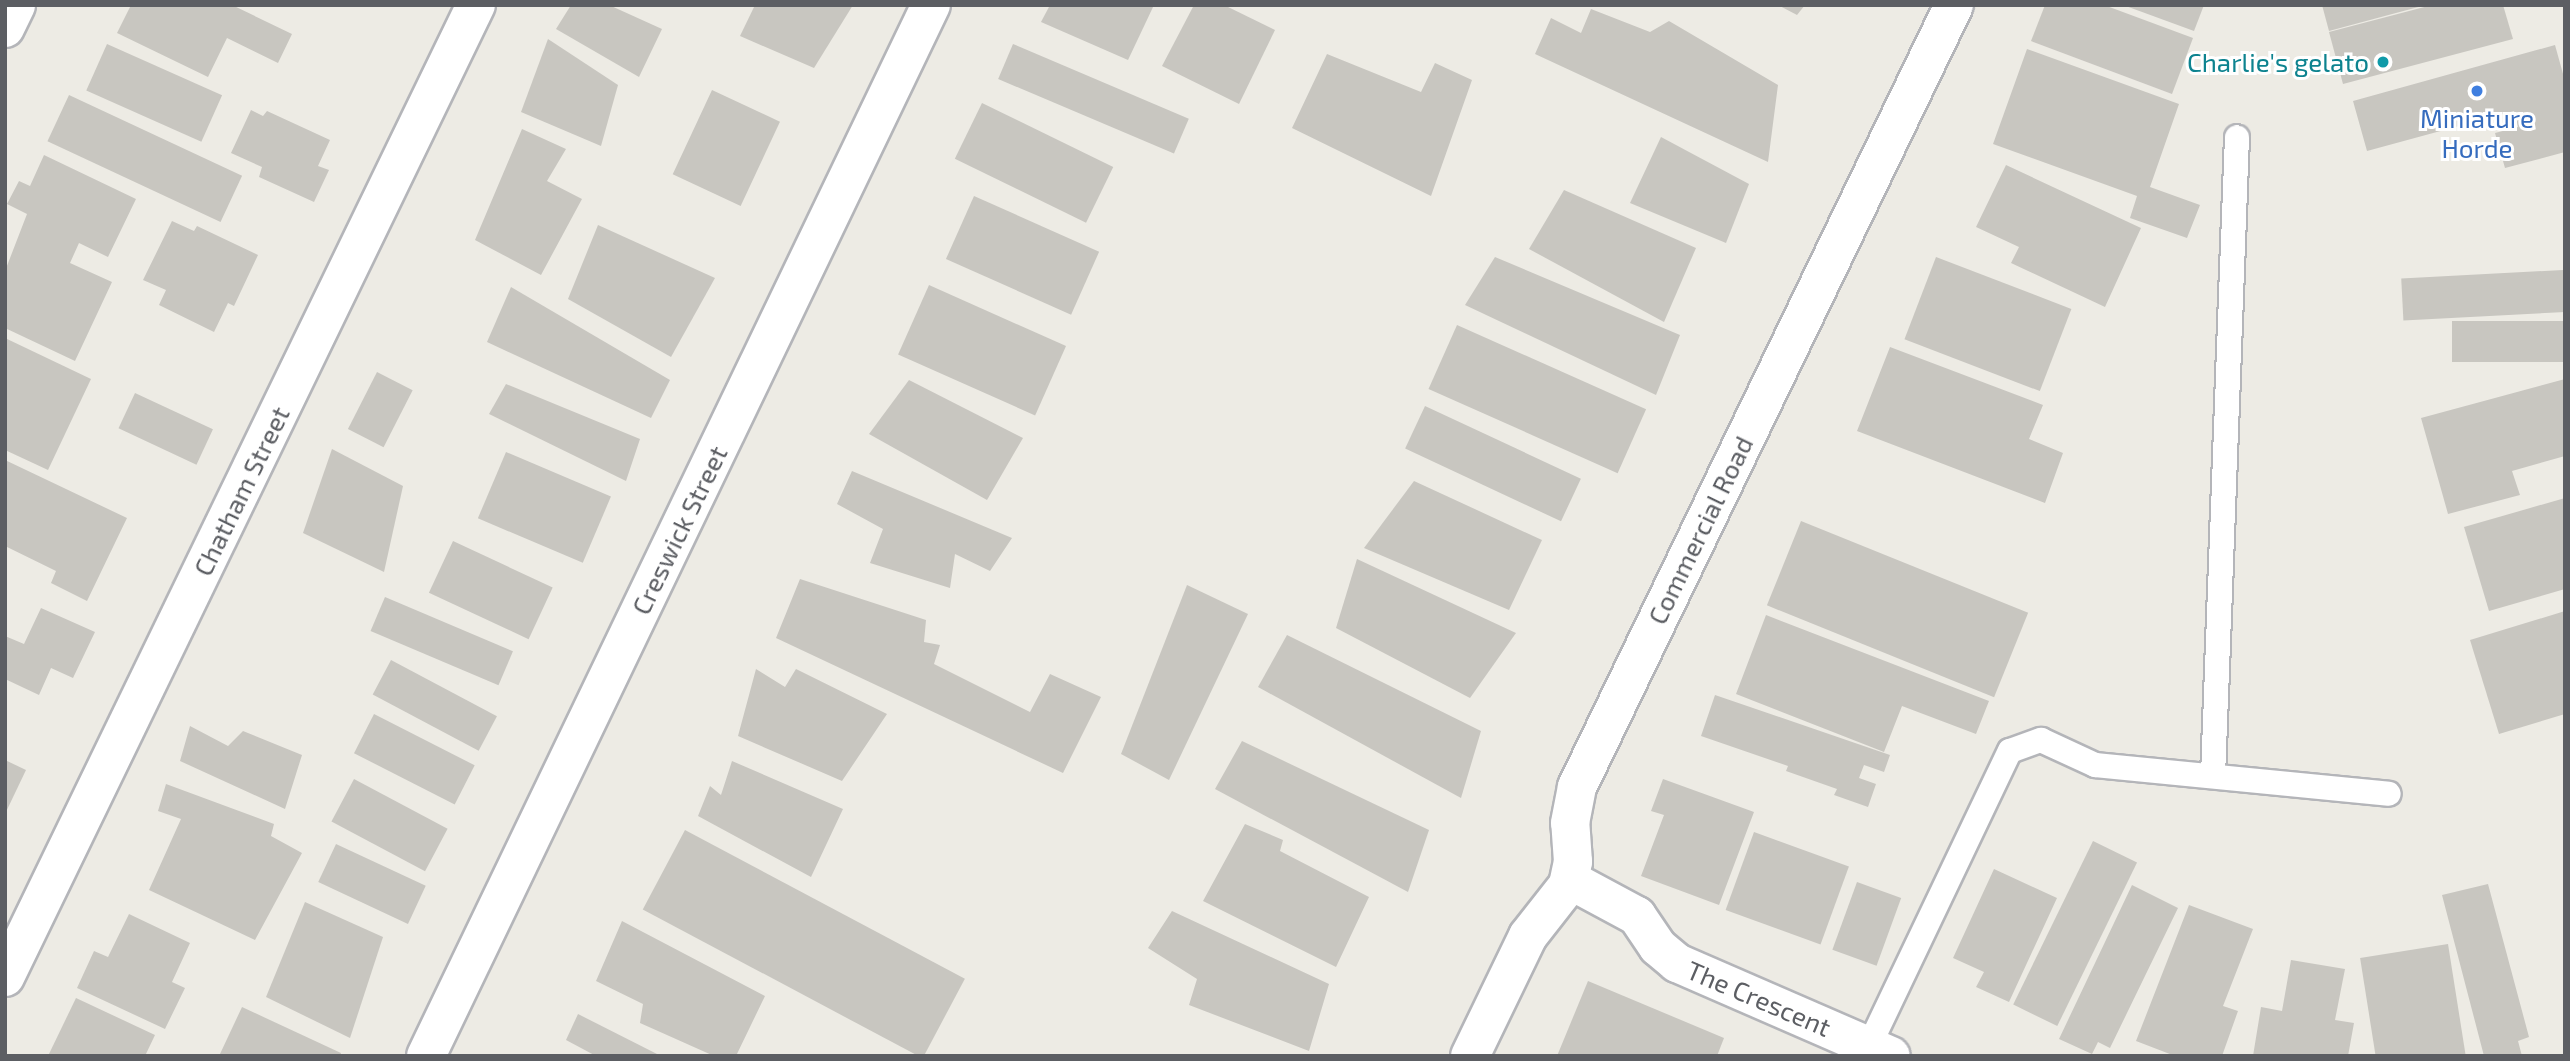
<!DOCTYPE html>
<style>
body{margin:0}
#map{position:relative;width:2570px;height:1061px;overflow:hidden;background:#edebe4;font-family:"Exo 2",sans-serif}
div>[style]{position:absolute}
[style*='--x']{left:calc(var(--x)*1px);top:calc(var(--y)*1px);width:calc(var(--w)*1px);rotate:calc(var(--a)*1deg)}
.building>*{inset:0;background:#c8c6c0;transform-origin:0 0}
.roads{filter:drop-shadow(2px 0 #b4b5b9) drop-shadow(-2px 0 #b4b5b9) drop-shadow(0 2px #b4b5b9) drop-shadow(0 -2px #b4b5b9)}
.service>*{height:24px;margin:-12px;padding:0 12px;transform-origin:12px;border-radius:12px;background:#fff}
.minor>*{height:38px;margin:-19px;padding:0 19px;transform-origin:19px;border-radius:19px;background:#fff}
.dots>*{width:19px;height:19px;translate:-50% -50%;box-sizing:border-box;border:4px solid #fff;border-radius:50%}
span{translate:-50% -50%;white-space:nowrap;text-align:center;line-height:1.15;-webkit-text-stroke:6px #fff;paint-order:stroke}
.culture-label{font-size:26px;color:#0d838f}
.right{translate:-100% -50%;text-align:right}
.shop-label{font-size:26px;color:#366cbe}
.street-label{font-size:26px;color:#5c5e63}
.frame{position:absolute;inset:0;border:7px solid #5c5e63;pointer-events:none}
</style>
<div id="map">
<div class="building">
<i style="clip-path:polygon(131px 5px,232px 5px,292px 34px,278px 63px,227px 38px,208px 77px,117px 33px)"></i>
<i style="clip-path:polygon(571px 5px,609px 5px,662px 29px,639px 77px,556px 29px)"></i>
<i style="clip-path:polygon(755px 5px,853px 5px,814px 68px,740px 36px)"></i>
<i style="clip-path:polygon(1050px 5px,1154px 5px,1128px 60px,1041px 22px)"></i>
<i style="clip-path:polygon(1194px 5px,1224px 5px,1275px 30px,1239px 104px,1162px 66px)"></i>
<i style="clip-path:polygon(1778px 5px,1805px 5px,1797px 15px)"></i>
<i style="clip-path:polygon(2045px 5px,2104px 5px,2193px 38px,2172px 94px,2031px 41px)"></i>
<i style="clip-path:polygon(2123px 5px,2204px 5px,2194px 31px)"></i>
<i style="clip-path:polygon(2322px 5px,2422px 5px,2422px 6px,2329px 31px)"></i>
<i style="clip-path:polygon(2432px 5px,2503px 5px,2513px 39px,2343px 84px,2329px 32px)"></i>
<i style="clip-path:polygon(1591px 9px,1650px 32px,1669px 21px,1778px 85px,1768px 162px,1535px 54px,1551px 18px,1581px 33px)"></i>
<i style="clip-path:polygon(548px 39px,618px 85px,601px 146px,521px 112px)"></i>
<i style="left:107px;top:44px;width:126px;height:51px;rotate:24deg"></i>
<i style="left:1013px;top:44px;width:191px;height:38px;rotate:23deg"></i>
<i style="clip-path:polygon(2555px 45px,2565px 81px,2565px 152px,2505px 168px,2495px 133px,2518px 127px,2514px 111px,2367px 151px,2353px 101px)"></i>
<i style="clip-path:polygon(2027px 49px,2179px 104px,2150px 187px,2200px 205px,2187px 238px,2130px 218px,2137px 196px,1993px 144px)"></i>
<i style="clip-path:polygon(1327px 54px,1421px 92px,1435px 63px,1472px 80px,1431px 196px,1292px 128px)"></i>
<i style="left:712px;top:90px;width:75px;height:93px;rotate:25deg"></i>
<i style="left:69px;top:95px;width:191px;height:51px;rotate:25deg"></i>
<i style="left:982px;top:103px;width:146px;height:62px;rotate:26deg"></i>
<i style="clip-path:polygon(251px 110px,263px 116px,267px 111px,330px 140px,318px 166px,329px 170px,314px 202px,259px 177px,262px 167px,231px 153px)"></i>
<i style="clip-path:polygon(522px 129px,566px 149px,547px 181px,582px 199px,541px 275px,475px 240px)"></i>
<i style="clip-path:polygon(1661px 137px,1749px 184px,1726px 243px,1630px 203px)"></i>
<i style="clip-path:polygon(44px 155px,136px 199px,108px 257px,79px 243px,70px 263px,112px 282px,75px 361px,5px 328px,5px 271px,27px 214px,7px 204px,19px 181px,30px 186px)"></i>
<i style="clip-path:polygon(2006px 165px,2141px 228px,2105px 307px,2011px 263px,2019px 247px,1976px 227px)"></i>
<i style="clip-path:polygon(1564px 190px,1696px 248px,1664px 322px,1529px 249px)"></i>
<i style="left:974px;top:196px;width:137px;height:69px;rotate:24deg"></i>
<i style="clip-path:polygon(172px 221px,194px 231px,197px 226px,258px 255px,234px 306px,228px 303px,214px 332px,159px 305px,166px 290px,143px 280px)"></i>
<i style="clip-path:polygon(598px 225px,715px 278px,671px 357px,568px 299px)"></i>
<i style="clip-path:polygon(1495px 257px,1680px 335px,1656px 395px,1465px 305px)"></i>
<i style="left:1936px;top:257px;width:145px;height:88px;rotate:21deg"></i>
<i style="left:2563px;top:270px;width:42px;height:162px;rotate:87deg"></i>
<i style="left:929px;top:285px;width:150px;height:76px;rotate:24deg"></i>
<i style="clip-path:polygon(511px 287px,670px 380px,651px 418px,487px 342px)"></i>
<i style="left:2565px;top:321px;width:41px;height:113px;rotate:90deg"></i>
<i style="left:1457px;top:325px;width:207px;height:70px;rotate:24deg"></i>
<i style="clip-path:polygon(5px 338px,91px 379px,48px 470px,5px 450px)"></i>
<i style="clip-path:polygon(1890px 347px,2043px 405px,2029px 439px,2063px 453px,2045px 503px,1857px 431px)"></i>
<i style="left:377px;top:372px;width:40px;height:64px;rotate:27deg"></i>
<i style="clip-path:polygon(2565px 379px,2565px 456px,2512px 471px,2520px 495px,2448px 514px,2421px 418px)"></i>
<i style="clip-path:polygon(909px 380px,1023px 438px,987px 500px,869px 434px)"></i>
<i style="clip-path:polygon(506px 384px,640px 439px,626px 481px,489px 414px)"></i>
<i style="left:135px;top:393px;width:86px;height:39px;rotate:25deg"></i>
<i style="left:1425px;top:406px;width:172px;height:47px;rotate:25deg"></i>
<i style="clip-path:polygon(332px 449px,403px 486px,384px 572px,303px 533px)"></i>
<i style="left:506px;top:452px;width:114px;height:72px;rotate:23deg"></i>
<i style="clip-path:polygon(5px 460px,127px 518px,87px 601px,51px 583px,56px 571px,5px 546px)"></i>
<i style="clip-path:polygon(852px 471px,1012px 538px,990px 571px,955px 554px,950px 588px,870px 563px,883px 529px,837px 504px)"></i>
<i style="clip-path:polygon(1414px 481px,1542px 540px,1509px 610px,1364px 548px)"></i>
<i style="clip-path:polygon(2565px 498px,2565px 589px,2489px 611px,2464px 527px)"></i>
<i style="left:1801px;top:521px;width:245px;height:91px;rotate:22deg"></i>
<i style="left:453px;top:541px;width:110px;height:57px;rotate:25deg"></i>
<i style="clip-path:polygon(1357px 559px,1516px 633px,1470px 698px,1336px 628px)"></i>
<i style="clip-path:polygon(800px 579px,926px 620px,924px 642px,940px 645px,934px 664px,1030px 712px,1050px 674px,1101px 697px,1063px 773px,776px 638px)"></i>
<i style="clip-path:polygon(1187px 585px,1248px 614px,1169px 780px,1121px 754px)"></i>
<i style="left:385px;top:597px;width:139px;height:37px;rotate:23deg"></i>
<i style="clip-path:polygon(41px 608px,95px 632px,73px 678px,51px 668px,39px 695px,5px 679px,5px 636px,24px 644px)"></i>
<i style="clip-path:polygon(2565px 611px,2565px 714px,2499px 734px,2470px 640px)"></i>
<i style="clip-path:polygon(1766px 615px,1989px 701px,1976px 734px,1902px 706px,1884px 752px,1736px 694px)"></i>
<i style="clip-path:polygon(1287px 635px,1481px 731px,1461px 798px,1258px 687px)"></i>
<i style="left:391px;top:660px;width:120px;height:39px;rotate:28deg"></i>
<i style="clip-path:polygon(756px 669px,785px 687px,796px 669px,887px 714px,842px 781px,738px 736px)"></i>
<i style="clip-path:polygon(1715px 695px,1890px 755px,1884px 772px,1864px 765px,1859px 778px,1876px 784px,1868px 807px,1834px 795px,1837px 789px,1786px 771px,1788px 766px,1701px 736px)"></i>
<i style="left:374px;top:714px;width:113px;height:44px;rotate:27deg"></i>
<i style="clip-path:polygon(190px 726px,228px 746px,243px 731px,302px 755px,285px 809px,180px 761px)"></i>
<i style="clip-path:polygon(1242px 741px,1429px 830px,1408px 892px,1215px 789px)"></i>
<i style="clip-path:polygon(5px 760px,26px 770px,5px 814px)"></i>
<i style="clip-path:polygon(732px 761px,843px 809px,811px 877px,698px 816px,710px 786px,721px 795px)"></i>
<i style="left:354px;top:779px;width:106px;height:48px;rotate:28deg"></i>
<i style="clip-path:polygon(1663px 779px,1754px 812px,1719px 905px,1641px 876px,1664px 815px,1651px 811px)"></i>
<i style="clip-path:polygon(166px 784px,274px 824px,271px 836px,302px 853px,255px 940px,149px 890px,181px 819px,158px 811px)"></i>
<i style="clip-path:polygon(1245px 824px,1283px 840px,1280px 851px,1369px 897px,1336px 967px,1203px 901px)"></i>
<i style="left:685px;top:830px;width:317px;height:90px;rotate:28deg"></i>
<i style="left:1754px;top:832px;width:101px;height:83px;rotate:20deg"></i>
<i style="left:2093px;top:841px;width:49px;height:182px;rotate:26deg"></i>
<i style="left:336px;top:844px;width:99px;height:42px;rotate:25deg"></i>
<i style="clip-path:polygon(1994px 869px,2057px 898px,2009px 1002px,1976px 987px,1984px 972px,1953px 958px)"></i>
<i style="left:1857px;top:882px;width:47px;height:72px;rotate:20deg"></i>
<i style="clip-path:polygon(2488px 884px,2529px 1037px,2518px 1041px,2522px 1056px,2484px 1056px,2442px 895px)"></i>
<i style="clip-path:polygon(2132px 885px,2178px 908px,2110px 1048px,2098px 1042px,2092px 1054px,2059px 1039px)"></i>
<i style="clip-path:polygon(305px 902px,383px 937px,350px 1038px,266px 997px)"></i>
<i style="clip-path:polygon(2189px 905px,2253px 929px,2223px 1006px,2238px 1011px,2222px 1056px,2175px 1056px,2136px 1041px)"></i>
<i style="clip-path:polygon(1172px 911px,1329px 984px,1309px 1051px,1189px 1005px,1197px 979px,1148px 948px)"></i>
<i style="clip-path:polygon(129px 914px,190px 943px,172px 982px,185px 988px,165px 1029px,77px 988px,94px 951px,108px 957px)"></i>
<i style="clip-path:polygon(622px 921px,765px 996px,736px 1056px,714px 1056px,640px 1023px,643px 1004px,596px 981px)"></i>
<i style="left:2448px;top:944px;width:113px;height:89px;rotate:81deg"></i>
<i style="clip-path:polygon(2291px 960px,2345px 969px,2335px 1020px,2354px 1023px,2348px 1056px,2253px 1056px,2261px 1007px,2282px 1011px)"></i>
<i style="clip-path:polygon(1588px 981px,1724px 1038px,1717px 1056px,1557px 1056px)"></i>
<i style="clip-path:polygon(76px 998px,155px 1035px,145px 1056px,48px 1056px)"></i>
<i style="clip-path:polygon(242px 1007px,341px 1053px,340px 1056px,220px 1054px)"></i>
<i style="clip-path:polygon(578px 1014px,661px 1056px,596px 1056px,566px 1040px)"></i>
</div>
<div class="roads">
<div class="service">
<i style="--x:2213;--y:776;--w:639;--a:-87.85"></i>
<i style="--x:1869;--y:1046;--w:327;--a:-64.5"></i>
<i style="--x:2010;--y:751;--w:33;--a:-20"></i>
<i style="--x:2041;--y:740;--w:60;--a:24.8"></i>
<i style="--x:2095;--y:765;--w:295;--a:5.6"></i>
</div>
<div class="minor">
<i style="--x:5;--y:28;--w:25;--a:-64"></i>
<i style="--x:1570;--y:880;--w:76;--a:28.2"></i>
<i style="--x:1637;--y:916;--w:37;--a:56"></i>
<i style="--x:1658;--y:947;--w:25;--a:40"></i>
<i style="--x:1677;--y:963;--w:233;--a:23.5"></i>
<i style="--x:5;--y:977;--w:1080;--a:-64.15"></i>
<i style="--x:426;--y:1056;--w:1166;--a:-64.34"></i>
<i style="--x:1470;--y:1056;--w:133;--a:-64.2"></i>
<i style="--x:1528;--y:936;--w:65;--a:-51.9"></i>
<i style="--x:1568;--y:885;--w:24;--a:-78"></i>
<i style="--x:1573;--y:862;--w:39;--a:-94"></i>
<i style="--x:1570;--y:823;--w:37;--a:-79"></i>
<i style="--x:1577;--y:787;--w:868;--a:-64.26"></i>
</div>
</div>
<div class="dots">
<i style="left:2383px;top:62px;background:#0f9aa8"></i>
<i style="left:2477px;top:91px;background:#3f7fe0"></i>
</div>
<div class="culture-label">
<span class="right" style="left:2369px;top:62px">Charlie's gelato</span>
</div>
<div class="shop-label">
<span style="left:2477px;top:133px">Miniature<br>Horde</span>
</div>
<div class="street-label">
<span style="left:241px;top:491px;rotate:-64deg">Chatham Street</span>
<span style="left:679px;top:530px;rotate:-64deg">Creswick Street</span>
<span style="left:1700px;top:530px;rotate:-64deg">Commercial Road</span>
<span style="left:1759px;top:998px;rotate:23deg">The Crescent</span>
</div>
<div class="frame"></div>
</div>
